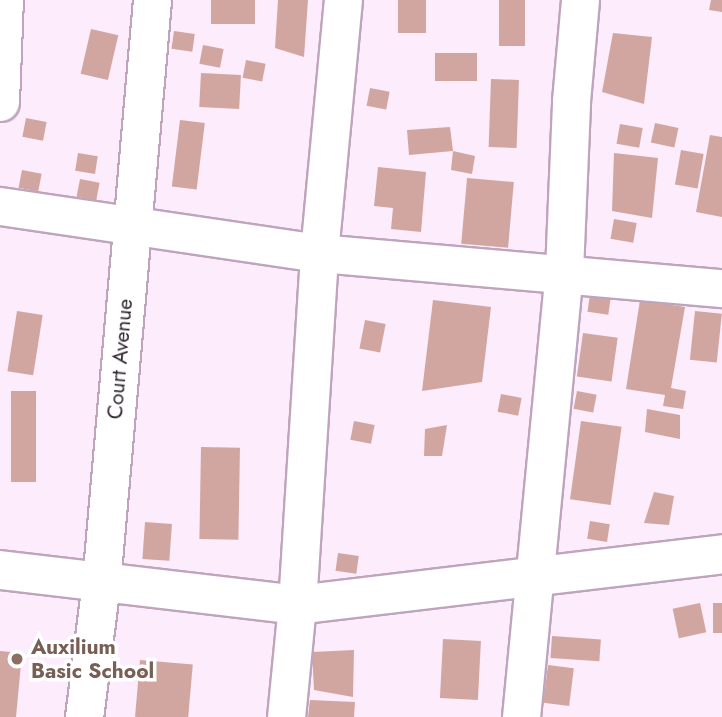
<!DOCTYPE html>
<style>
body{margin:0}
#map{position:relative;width:722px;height:717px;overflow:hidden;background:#fcecfc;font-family:Jost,sans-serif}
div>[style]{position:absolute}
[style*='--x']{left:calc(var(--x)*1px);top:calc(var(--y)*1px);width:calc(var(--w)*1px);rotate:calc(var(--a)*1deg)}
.building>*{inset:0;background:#d1a6a1;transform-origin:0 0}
.roads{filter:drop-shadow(2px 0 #bea4bd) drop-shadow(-2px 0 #bea4bd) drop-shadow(0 2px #bea4bd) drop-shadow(0 -2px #bea4bd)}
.minor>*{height:37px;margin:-18.5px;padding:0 18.5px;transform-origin:18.5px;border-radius:18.5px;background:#fff}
.major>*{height:38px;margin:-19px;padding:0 19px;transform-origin:19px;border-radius:19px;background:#fff}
.dots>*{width:19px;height:19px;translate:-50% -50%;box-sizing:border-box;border:4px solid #fff;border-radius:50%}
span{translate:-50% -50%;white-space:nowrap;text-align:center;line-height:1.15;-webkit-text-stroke:7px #fff;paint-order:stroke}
.street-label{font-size:21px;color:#2f252f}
.education-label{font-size:21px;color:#785e54;font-weight:700}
.left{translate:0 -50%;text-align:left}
</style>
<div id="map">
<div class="building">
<i style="left:211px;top:0;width:44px;height:24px"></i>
<i style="clip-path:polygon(278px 0,308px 0,304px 57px,275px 48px)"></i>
<i style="left:398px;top:0;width:28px;height:33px"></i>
<i style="left:499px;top:0;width:26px;height:46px"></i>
<i style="clip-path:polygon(711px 0,722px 0,722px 12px,709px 10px)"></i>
<i style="left:91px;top:29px;width:28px;height:46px;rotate:13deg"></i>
<i style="left:174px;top:31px;width:21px;height:18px;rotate:8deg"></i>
<i style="clip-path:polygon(613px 33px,652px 37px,644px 104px,602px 92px)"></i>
<i style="left:203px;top:45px;width:21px;height:19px;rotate:11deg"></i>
<i style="left:435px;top:53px;width:42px;height:28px"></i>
<i style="left:246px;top:60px;width:20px;height:18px;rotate:11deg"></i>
<i style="left:201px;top:73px;width:40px;height:34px;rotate:3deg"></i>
<i style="left:491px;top:79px;width:28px;height:68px;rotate:2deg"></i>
<i style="left:370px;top:88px;width:20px;height:18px;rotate:11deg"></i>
<i style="left:26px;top:118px;width:21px;height:19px;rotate:11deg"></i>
<i style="left:180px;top:120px;width:25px;height:67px;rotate:7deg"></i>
<i style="left:655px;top:123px;width:24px;height:20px;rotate:12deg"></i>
<i style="left:620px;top:124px;width:23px;height:20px;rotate:10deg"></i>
<i style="clip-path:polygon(450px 127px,453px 151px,475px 156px,472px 174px,451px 170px,453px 151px,409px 155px,407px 130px)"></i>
<i style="clip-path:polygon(710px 135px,722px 137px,722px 217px,696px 212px)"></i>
<i style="left:681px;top:150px;width:23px;height:35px;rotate:10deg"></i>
<i style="left:78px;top:153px;width:20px;height:18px;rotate:9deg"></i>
<i style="clip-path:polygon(614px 153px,658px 158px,652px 218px,612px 211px)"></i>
<i style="clip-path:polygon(378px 167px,426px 172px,421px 232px,391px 229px,393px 208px,374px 206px)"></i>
<i style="left:22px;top:170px;width:20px;height:18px;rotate:11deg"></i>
<i style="left:467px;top:178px;width:47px;height:66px;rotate:5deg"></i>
<i style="left:80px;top:179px;width:20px;height:18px;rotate:11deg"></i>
<i style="left:614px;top:219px;width:23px;height:20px;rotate:10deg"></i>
<i style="left:590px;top:294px;width:21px;height:18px;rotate:8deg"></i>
<i style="clip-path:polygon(433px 300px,491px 307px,482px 382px,422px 391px)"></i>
<i style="clip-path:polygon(640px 300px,685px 307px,671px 388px,686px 391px,683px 409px,663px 406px,665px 395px,626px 389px)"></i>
<i style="left:17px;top:311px;width:26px;height:61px;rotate:9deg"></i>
<i style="left:695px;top:311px;width:27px;height:49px;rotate:6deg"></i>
<i style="left:365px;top:320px;width:21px;height:29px;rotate:11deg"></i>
<i style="left:583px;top:333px;width:35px;height:44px;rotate:8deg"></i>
<i style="left:11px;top:391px;width:25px;height:91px"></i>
<i style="left:577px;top:391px;width:20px;height:18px;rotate:11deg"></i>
<i style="left:501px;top:394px;width:21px;height:18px;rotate:11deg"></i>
<i style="clip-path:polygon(647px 409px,680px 415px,680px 439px,645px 432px)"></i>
<i style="left:354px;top:421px;width:21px;height:19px;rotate:11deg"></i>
<i style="left:581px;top:421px;width:41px;height:79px;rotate:8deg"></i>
<i style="clip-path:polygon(447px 425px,442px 456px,424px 456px,425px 429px)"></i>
<i style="left:201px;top:447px;width:39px;height:92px;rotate:1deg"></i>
<i style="clip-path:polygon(654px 492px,674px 496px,669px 525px,644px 523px)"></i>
<i style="left:590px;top:521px;width:20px;height:18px;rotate:9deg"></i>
<i style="left:145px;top:522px;width:27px;height:37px;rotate:4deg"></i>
<i style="left:338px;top:553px;width:21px;height:18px;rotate:8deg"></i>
<i style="left:700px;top:603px;width:30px;height:28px;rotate:78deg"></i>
<i style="left:713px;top:603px;width:9px;height:30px"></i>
<i style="left:552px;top:636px;width:49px;height:22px;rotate:4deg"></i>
<i style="left:443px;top:639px;width:38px;height:59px;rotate:3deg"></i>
<i style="clip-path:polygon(354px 650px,353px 697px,314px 690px,312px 652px)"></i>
<i style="clip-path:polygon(0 651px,22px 653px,16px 717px,0 717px)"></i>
<i style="left:140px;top:660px;width:53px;height:57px;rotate:5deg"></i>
<i style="left:548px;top:665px;width:26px;height:38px;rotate:7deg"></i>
<i style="clip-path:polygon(310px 700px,355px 702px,354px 717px,308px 717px)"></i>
</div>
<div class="roads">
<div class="minor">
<i style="--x:0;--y:102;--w:102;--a:-87.8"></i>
<i style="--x:0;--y:206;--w:322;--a:8.4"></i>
<i style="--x:319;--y:253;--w:405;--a:5"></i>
<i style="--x:84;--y:717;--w:135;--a:-82.8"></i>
<i style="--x:101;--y:583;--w:585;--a:-85"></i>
<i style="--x:286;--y:717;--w:113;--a:-84.4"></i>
<i style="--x:297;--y:605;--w:353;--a:-86.4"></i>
<i style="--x:319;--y:253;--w:254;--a:-84.6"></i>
<i style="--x:521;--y:717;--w:448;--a:-84.5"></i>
<i style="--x:564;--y:271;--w:170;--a:-87.6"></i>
<i style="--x:571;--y:101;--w:101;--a:-84.9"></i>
</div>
<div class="major">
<i style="--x:0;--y:570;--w:299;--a:6.7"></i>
<i style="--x:297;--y:605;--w:428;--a:-6.8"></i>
</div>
</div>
<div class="dots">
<i style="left:17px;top:659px;background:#8d6e63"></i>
</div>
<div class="street-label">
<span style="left:120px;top:359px;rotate:-85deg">Court Avenue</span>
</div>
<div class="education-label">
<span class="left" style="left:31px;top:659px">Auxilium<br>Basic School</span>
</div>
</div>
